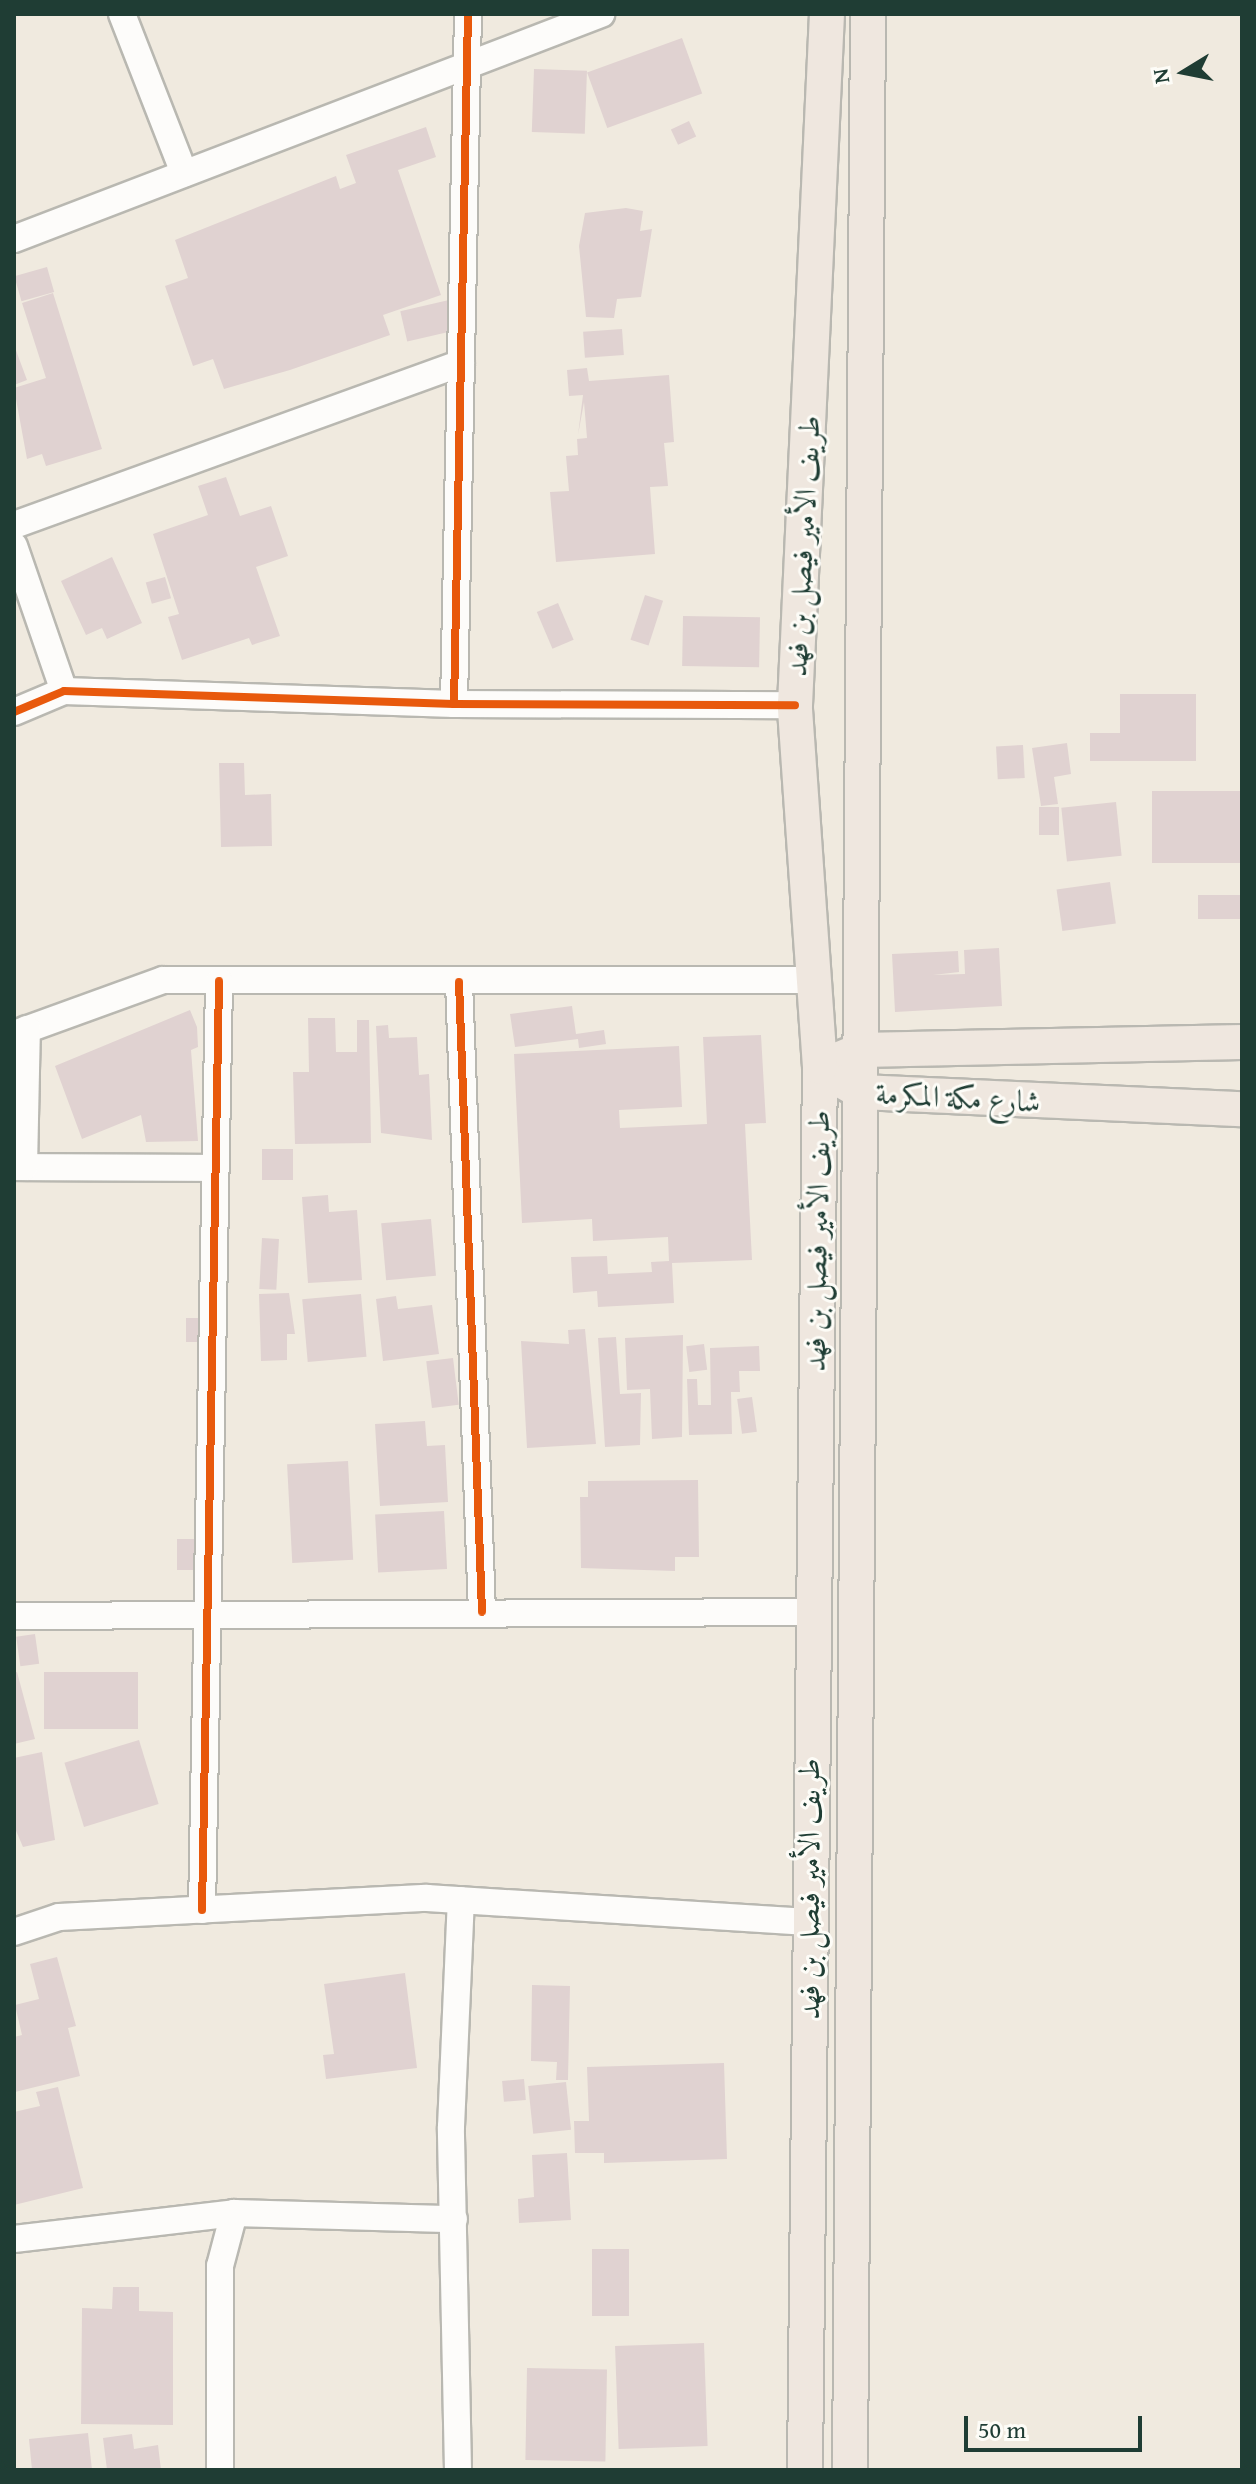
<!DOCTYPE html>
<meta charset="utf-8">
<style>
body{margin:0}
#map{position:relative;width:1256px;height:2484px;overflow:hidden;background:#f0eadf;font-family:"Gentium Book Plus",Amiri,serif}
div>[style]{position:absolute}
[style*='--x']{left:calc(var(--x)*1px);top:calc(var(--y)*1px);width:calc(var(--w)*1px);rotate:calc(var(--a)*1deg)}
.building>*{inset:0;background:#e0d2d1;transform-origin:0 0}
.roads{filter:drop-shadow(2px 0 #b9b8b1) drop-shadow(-2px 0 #b9b8b1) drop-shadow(0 2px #b9b8b1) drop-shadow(0 -2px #b9b8b1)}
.minor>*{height:26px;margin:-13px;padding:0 13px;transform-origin:13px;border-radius:13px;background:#fdfcfa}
.major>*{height:34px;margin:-17px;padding:0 17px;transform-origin:17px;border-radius:17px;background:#efe7df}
.cycleway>*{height:8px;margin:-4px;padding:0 4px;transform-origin:4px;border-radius:4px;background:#e8590c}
span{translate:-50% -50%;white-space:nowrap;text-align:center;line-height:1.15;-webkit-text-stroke:6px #fdfcf7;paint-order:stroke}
.street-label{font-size:30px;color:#1f3d34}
.frame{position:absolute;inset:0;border:16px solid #1f3d34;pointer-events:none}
.north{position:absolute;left:1144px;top:32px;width:80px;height:80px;-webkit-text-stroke:6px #fdfcf7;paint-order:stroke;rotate:260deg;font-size:22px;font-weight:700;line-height:32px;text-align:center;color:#1f3d34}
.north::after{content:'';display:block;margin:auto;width:28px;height:36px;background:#1f3d34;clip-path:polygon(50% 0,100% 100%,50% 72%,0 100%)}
.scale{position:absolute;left:964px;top:2416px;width:178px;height:36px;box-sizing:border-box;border:4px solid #1f3d34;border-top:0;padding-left:10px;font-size:24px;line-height:28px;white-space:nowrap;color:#1f3d34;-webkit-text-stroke:6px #fdfcf7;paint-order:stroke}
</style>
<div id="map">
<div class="building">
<i style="left:682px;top:38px;width:59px;height:101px;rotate:70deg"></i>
<i style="left:534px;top:69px;width:53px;height:63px;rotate:2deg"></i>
<i style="left:689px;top:121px;width:17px;height:20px;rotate:65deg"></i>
<i style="clip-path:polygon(426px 127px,436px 157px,398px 170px,441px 295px,383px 315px,390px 335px,290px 370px,224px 389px,213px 359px,193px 366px,165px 286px,188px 278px,175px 240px,336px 176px,340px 189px,356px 183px,346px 155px)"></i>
<i style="clip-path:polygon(626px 208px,643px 211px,640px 231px,652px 229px,641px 297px,617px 299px,614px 318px,586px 317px,579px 246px,585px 213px)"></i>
<i style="left:47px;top:267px;width:26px;height:34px;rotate:74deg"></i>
<i style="clip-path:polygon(53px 293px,102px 449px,46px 466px,42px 454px,27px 459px,14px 388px,46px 378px,22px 303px)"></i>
<i style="left:449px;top:300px;width:31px;height:50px;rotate:77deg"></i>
<i style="left:622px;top:329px;width:26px;height:39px;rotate:86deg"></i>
<i style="clip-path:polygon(14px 345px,27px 380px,14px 385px)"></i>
<i style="clip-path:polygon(587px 368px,589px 381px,669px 375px,674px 442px,664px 443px,668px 486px,650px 487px,655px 554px,556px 562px,550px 492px,569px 491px,566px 456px,578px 455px,577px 439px,587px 438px,584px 402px,578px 435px,583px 395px,569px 396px,567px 370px)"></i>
<i style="clip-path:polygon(226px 477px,240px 516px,271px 506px,288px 556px,256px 567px,280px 636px,252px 645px,249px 638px,182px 660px,168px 617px,179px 614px,153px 534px,208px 515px,198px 486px)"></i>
<i style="clip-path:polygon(112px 557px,142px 623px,107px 639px,102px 628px,86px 635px,61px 581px)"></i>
<i style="left:165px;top:577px;width:22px;height:20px;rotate:74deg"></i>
<i style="left:645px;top:595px;width:19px;height:47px;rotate:18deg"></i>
<i style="left:558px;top:603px;width:40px;height:23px;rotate:67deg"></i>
<i style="left:683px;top:616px;width:77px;height:50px;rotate:1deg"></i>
<i style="clip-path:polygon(1120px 694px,1196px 694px,1196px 761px,1090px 761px,1090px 733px,1120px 733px)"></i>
<i style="clip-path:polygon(1067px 743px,1071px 774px,1054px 777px,1058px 804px,1041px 806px,1032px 748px)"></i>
<i style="left:1023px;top:745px;width:33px;height:27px;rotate:87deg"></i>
<i style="clip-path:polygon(219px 763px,244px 763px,245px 795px,271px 794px,272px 846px,221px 847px)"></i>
<i style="left:1242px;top:791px;width:72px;height:90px;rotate:90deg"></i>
<i style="left:1116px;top:802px;width:54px;height:55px;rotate:84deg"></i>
<i style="left:1039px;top:807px;width:20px;height:28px"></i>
<i style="left:1110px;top:882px;width:42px;height:54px;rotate:82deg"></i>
<i style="left:1242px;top:895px;width:24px;height:44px;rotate:90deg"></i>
<i style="clip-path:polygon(999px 948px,1002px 1006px,895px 1012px,892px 954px,958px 951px,959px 972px,933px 975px,965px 974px,964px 950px)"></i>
<i style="clip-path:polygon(572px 1006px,576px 1034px,604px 1030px,606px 1044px,579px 1048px,578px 1039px,515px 1047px,510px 1014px)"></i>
<i style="clip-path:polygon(190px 1010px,197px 1027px,198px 1047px,191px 1050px,198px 1141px,146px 1142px,141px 1115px,82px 1139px,55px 1066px)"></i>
<i style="clip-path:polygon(308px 1018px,335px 1018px,336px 1052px,357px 1052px,357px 1020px,369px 1020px,371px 1143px,295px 1144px,293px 1072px,309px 1072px)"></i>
<i style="clip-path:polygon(388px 1025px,389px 1038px,417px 1037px,419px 1075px,429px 1074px,432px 1140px,381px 1133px,376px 1026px)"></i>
<i style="clip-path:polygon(761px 1035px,766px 1123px,745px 1124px,752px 1260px,672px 1263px,674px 1303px,598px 1307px,597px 1291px,573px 1293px,571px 1257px,607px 1256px,608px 1274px,652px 1272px,651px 1262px,669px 1261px,668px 1237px,593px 1241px,592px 1219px,522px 1223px,514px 1054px,679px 1046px,682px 1107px,619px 1110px,620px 1128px,707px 1124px,703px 1037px)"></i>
<i style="left:262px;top:1149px;width:31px;height:31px"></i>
<i style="clip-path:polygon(328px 1195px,329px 1212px,357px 1210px,362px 1280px,308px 1283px,302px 1197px)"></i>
<i style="left:431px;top:1219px;width:57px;height:50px;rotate:85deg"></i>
<i style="left:262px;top:1238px;width:17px;height:51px;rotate:3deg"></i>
<i style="clip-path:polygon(289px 1293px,295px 1334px,287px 1334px,287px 1360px,261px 1361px,259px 1294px)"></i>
<i style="left:361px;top:1294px;width:63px;height:59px;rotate:85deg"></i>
<i style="clip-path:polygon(396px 1296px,398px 1309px,432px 1305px,439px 1354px,383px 1361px,376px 1299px)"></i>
<i style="left:186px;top:1318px;width:18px;height:24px"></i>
<i style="clip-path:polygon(585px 1329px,596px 1444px,527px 1448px,521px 1341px,569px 1344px,568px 1330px)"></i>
<i style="clip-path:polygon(683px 1335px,682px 1437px,652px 1439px,650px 1389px,627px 1390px,625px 1338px)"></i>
<i style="clip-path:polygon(616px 1337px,620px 1394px,641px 1393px,640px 1445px,605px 1447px,598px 1338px)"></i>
<i style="left:704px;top:1344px;width:26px;height:18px;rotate:83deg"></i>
<i style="clip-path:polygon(759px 1346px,760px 1371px,739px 1371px,740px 1392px,731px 1392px,732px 1434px,689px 1435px,687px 1379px,697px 1379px,698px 1405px,711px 1405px,710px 1348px)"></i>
<i style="left:453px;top:1358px;width:47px;height:27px;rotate:83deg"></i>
<i style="left:752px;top:1397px;width:35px;height:15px;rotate:82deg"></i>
<i style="clip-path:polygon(425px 1421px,427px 1446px,445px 1445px,448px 1502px,380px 1506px,375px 1424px)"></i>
<i style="left:348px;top:1461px;width:99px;height:61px;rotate:87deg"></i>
<i style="clip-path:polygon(698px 1480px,699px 1557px,675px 1557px,675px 1571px,581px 1568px,580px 1497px,588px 1497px,588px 1481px)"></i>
<i style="left:444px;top:1511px;width:58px;height:69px;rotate:87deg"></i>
<i style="left:177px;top:1539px;width:17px;height:31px"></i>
<i style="left:35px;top:1634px;width:30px;height:19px;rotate:82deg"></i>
<i style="clip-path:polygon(17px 1672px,35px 1739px,14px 1744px,14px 1673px)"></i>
<i style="left:44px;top:1672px;width:94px;height:57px"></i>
<i style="left:139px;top:1740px;width:67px;height:78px;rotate:73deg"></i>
<i style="clip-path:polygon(42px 1752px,55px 1840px,23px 1847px,14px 1826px,14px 1758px)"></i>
<i style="clip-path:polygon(57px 1957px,76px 2026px,68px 2028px,80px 2076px,15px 2092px,14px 2037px,22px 2035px,15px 2005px,39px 1999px,30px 1964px)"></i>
<i style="clip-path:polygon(405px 1973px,417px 2068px,326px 2079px,323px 2055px,334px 2054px,324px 1984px)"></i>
<i style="clip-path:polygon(532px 1985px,570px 1986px,568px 2080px,556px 2080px,557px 2062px,531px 2061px)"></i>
<i style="clip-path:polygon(724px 2063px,727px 2159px,604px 2163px,604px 2153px,575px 2153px,574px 2121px,589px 2121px,587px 2067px)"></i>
<i style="left:524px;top:2079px;width:21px;height:22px;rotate:85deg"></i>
<i style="left:566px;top:2082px;width:48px;height:38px;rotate:84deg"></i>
<i style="clip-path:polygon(58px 2087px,83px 2188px,14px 2205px,14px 2112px,40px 2106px,36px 2092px)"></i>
<i style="clip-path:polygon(567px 2153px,571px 2220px,519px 2223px,518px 2199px,534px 2197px,532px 2155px)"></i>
<i style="left:592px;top:2249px;width:37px;height:67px"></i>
<i style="clip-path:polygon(113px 2287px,139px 2287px,139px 2311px,173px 2312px,173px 2425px,81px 2424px,82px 2308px,112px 2309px)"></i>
<i style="left:704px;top:2343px;width:103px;height:89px;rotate:88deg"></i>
<i style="left:527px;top:2368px;width:80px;height:92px;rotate:1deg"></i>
<i style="clip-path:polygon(88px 2433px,92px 2470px,32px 2470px,29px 2439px)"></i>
<i style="clip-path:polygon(132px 2434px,134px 2449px,158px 2445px,161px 2470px,107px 2470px,103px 2438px)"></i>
</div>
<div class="roads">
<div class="minor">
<i style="--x:122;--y:14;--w:171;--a:68.7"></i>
<i style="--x:14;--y:239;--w:629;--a:-20.97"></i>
<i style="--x:14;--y:525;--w:475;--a:-19.9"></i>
<i style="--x:14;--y:546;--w:153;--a:71"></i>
<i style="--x:454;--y:704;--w:690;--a:-88.84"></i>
<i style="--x:14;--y:712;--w:54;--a:-22.8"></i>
<i style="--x:64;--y:691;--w:390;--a:1.9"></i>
<i style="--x:454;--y:704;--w:341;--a:0.2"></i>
<i style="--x:459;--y:982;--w:630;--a:87.91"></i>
<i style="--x:14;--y:1034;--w:158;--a:-19.9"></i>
<i style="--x:163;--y:980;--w:653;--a:0"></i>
<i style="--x:14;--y:1167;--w:200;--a:0.3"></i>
<i style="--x:24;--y:1167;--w:138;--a:-88.8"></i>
<i style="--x:14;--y:1616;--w:795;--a:-0.29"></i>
<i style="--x:202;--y:1910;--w:929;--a:-88.95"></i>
<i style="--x:14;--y:1932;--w:47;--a:-18.4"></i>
<i style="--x:59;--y:1917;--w:368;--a:-3"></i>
<i style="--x:427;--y:1898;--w:382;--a:3.6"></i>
<i style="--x:14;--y:2239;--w:222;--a:-6.7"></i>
<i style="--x:234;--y:2213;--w:220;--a:1.6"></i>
<i style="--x:220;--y:2470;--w:204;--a:-90"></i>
<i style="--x:220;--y:2266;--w:55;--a:-75.2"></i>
<i style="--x:458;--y:2470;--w:343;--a:-91.2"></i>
<i style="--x:451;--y:2127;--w:227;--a:-87.5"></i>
</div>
<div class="major">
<i style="--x:842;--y:1058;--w:21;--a:-23"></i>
<i style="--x:861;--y:1050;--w:381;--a:-1.2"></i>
<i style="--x:844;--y:1082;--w:20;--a:30"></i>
<i style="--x:861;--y:1092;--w:381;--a:2.6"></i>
<i style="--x:805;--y:2470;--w:1403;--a:-89.39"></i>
<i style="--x:820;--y:1067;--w:363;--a:-94"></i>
<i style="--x:795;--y:705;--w:692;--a:-87.35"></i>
<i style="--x:850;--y:2470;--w:2456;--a:-89.58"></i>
</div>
</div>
<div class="cycleway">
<i style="--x:454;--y:704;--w:690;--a:-88.84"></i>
<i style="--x:14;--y:712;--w:54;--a:-22.8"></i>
<i style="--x:64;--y:691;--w:390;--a:1.9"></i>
<i style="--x:454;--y:704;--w:341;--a:0.2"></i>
<i style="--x:459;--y:982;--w:630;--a:87.91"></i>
<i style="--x:202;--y:1910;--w:929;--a:-88.95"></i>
</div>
<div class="street-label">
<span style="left:802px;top:546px;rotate:-87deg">طريف الأمير فيصل بن فهد</span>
<span style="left:958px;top:1097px;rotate:3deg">شارع مكة المكرمة</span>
<span style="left:816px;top:1241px;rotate:-89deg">طريف الأمير فيصل بن فهد</span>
<span style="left:808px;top:1889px;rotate:-90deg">طريف الأمير فيصل بن فهد</span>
</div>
<div class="frame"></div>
<div class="north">N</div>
<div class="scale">50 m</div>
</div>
